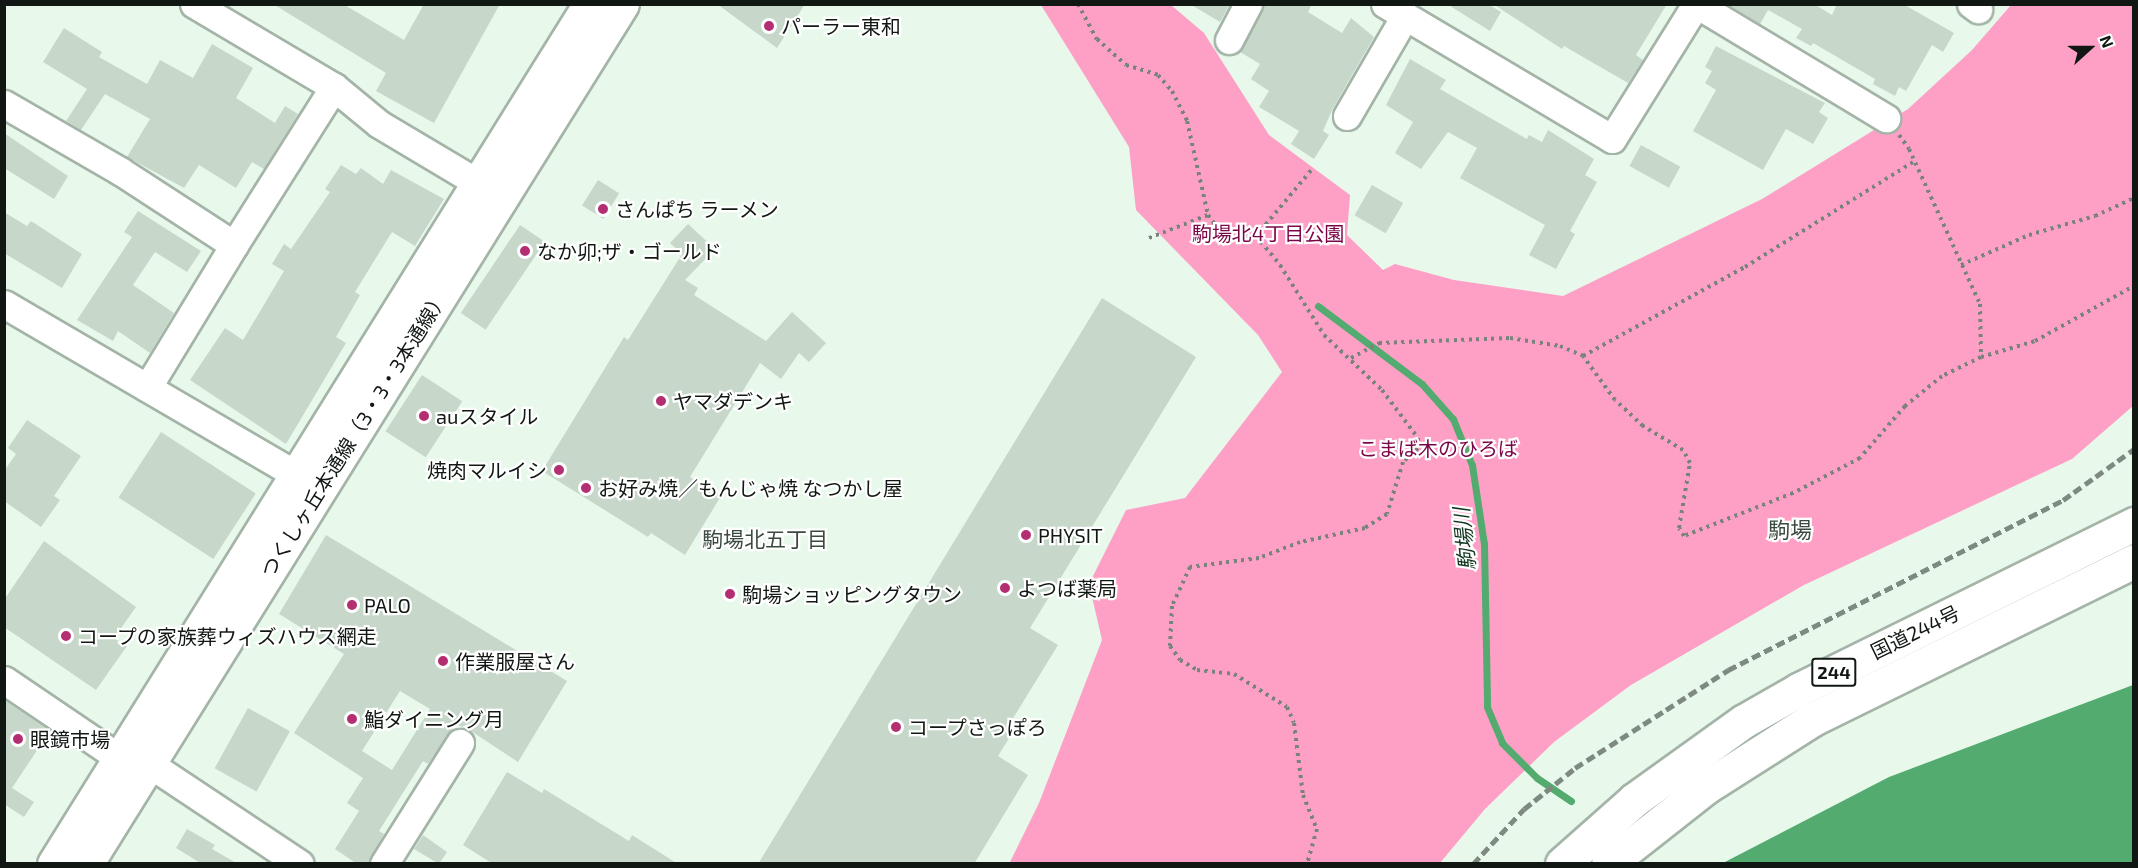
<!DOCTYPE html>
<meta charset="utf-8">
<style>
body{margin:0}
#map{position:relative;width:2138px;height:868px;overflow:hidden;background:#e8f9ec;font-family:"Exo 2","Noto Sans JP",sans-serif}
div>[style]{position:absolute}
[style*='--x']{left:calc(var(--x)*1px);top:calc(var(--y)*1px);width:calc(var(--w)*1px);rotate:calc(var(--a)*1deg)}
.green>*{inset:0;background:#fea0c6}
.water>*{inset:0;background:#54ab70}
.stream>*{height:7px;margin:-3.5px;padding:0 3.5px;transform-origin:3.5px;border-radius:3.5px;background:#54ab70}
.building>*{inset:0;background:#c7d8cb;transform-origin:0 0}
.path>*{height:4px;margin-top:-2px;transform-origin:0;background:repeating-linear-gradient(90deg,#78837b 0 3px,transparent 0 7.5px)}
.roads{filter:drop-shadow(2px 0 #a4b4a7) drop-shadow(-2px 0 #a4b4a7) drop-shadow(0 2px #a4b4a7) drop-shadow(0 -2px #a4b4a7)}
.street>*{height:27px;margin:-13.5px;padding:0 13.5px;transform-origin:13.5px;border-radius:13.5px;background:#fff}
.secondary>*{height:33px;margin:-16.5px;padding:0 16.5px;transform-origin:16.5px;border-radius:16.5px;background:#fff}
.highway>*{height:33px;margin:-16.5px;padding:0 16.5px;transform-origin:16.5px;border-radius:16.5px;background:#fff}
.rail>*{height:4.5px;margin-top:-2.25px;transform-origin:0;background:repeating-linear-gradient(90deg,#7e8980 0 9px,transparent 0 13.5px)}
.dots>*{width:16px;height:16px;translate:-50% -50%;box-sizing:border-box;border:3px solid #fff;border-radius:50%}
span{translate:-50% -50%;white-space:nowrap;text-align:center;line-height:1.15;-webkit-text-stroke:4.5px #fff;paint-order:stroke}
.shield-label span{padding:2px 4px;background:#fff;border:2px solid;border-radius:4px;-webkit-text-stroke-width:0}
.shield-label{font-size:18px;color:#111712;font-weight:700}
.poi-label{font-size:20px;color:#111712}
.left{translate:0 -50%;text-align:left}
.right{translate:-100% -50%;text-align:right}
.park-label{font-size:20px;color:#7a0648}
.street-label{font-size:20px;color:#111712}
.neighbourhood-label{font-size:21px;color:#3b4a3f}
.water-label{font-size:21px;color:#12371e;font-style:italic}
.quarter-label{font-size:22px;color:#3b4a3f}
.frame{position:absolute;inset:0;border:6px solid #111712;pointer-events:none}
.north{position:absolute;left:2060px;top:18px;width:60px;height:60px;-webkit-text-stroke:4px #fff;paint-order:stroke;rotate:69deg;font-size:16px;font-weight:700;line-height:24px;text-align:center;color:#111712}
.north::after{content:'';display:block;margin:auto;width:21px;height:27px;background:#111712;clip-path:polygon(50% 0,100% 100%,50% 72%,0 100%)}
</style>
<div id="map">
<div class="green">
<i style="clip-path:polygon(1041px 5px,1171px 5px,1204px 33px,1269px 135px,1350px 195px,1347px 235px,1383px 270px,1395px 264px,1454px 280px,1563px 296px,1762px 199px,1908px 109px,1972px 50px,2011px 5px,2133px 5px,2133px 406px,2072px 459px,1804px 585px,1631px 685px,1554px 742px,1485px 809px,1440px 863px,1009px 864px,1039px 803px,1102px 640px,1089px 584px,1126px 510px,1185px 498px,1282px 372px,1258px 335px,1136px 210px,1129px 147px)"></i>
</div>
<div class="water">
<i style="clip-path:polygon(2133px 685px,2133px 863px,1723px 863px,1889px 777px)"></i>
</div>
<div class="stream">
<i style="--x:1318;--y:306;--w:130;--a:36.9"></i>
<i style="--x:1422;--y:384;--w:47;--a:48.5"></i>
<i style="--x:1453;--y:419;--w:50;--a:67.6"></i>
<i style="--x:1472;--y:465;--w:80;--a:81.4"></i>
<i style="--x:1484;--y:544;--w:163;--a:88.9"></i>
<i style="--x:1487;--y:707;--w:39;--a:67"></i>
<i style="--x:1502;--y:743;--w:49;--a:45"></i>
<i style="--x:1537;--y:778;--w:41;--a:34.1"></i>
</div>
<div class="building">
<i style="clip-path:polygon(273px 4px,343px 4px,404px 40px,424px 4px,500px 4px,434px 123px,376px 91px,386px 73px)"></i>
<i style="clip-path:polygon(717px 4px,805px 4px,777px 48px)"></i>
<i style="clip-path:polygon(1190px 4px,1230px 4px,1220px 22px)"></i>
<i style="clip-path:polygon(1264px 4px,1312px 4px,1308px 12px,1342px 33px,1351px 18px,1374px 37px,1333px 108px,1323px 131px,1329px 135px,1314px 159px,1291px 144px,1299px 131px,1259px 107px,1269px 91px,1251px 79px,1260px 64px,1240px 52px)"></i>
<i style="clip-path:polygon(1447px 4px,1488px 4px,1501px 12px,1490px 31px)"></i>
<i style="clip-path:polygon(1493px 4px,1667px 4px,1636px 55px,1643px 60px,1628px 83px,1564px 46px,1562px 49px)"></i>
<i style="clip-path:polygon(1727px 4px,1814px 4px,1832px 15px,1837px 4px,1903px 4px,1954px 33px,1943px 52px,1932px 45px,1906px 91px,1899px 87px,1895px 96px,1873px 84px,1875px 79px,1813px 43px,1811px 46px,1796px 38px,1802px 29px,1768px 10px,1760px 24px)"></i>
<i style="clip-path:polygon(64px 28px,102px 52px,99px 57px,147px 84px,160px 60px,193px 78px,212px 44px,253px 68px,236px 98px,275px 123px,285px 106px,298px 114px,264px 169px,252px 162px,236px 188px,199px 165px,184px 188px,127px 157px,150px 119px,105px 94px,81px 130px,66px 121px,87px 89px,43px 62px)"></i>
<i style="clip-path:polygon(1716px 46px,1825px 103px,1819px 112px,1828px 118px,1813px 144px,1786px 129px,1763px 170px,1693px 131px,1716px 90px,1705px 83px,1712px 71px,1705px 67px)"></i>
<i style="clip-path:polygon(1410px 59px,1446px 80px,1440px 89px,1527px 139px,1529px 135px,1542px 142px,1548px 130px,1594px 159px,1585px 175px,1597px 182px,1570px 231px,1575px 234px,1556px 269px,1529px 255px,1545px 225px,1460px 178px,1477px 148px,1448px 132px,1421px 169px,1395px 153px,1413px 122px,1386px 105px)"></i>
<i style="clip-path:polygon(4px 133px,68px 176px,54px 199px,4px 168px)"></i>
<i style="left:1641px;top:145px;width:45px;height:24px;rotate:29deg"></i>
<i style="clip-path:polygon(341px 165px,356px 174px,361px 168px,383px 184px,391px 170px,444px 199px,415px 246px,392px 232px,355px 292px,360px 295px,336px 337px,346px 343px,286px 444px,190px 380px,225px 328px,243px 340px,284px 271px,272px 264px,284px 244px,291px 249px,330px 192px,325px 189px)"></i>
<i style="left:598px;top:180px;width:25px;height:30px;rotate:32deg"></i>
<i style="left:1372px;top:185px;width:36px;height:35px;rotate:30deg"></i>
<i style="clip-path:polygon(138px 211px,201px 251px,187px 272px,155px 252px,133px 285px,174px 313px,150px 353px,118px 331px,113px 341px,77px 320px,132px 237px,124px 232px)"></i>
<i style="clip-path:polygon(4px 212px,27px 226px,31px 221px,82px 254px,62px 288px,4px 253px)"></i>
<i style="clip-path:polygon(688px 224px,715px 249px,685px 280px,698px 288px,694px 295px,766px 341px,792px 312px,826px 343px,809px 362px,799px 353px,781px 379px,760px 363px,690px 477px,721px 496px,685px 555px,651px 533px,648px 537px,542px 471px,624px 337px,628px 340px,682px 254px,670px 243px)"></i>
<i style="left:520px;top:225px;width:30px;height:106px;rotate:34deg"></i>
<i style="clip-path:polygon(1102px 298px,1196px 357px,1030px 628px,1058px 645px,1012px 720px,1018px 724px,998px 756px,1028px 775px,974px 864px,758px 864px)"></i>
<i style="left:422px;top:375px;width:48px;height:67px;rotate:33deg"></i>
<i style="clip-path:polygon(27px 420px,81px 456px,54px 496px,60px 500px,41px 527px,4px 501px,4px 471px,16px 454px,8px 448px)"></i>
<i style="left:161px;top:432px;width:113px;height:78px;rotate:33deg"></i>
<i style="clip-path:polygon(evenodd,326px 535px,567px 681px,518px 762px,468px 729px,457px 725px,452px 729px,428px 764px,423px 761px,379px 831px,384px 834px,368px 864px,357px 864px,335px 849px,359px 811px,347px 803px,363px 778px,294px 733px,344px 654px,279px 614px,326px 535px,400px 691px,430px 709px,392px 770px,362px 751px,400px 691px)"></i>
<i style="clip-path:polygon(44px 541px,136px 607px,114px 638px,127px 646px,96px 690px,4px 627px,4px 600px)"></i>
<i style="clip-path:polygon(4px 700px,50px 731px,12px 788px,34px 802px,24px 817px,4px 804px)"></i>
<i style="left:248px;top:708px;width:48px;height:69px;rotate:29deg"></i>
<i style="clip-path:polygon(507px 772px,542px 793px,544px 789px,629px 841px,632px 835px,678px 864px,493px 864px,463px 845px)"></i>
<i style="clip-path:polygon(187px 829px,215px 845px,212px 849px,238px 864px,202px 864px,176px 848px)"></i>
<i style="clip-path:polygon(423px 835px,447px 852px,439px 864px,414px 849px)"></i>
</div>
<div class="path">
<i style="--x:1078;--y:4;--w:40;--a:62"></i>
<i style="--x:1097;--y:39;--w:39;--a:42"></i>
<i style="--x:1126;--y:65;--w:34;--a:17"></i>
<i style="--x:1158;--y:75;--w:21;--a:49"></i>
<i style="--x:1172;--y:91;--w:34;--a:63"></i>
<i style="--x:1187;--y:121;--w:96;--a:77.4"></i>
<i style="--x:1208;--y:215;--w:24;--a:54"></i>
<i style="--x:1222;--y:234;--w:34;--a:3"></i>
<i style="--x:1256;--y:236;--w:89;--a:-50"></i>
<i style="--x:1899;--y:135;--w:17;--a:54"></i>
<i style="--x:1909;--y:149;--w:170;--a:65.4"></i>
<i style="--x:1980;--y:304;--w:53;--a:88.9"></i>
<i style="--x:1981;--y:357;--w:43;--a:154"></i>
<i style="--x:1942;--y:376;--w:48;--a:141"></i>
<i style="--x:1905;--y:406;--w:69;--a:130.9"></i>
<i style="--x:1860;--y:458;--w:76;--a:152.4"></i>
<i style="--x:1793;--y:493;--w:117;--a:158.5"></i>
<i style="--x:1684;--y:536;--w:9;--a:-122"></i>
<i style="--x:1679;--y:528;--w:66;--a:-80.4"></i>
<i style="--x:1690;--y:463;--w:15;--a:-118"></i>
<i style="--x:1683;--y:450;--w:47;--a:-149"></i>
<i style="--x:1643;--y:426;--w:38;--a:-137"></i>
<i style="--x:1615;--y:400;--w:54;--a:-126"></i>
<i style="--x:1583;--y:356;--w:185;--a:-28.8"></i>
<i style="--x:1745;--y:267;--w:198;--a:-32"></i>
<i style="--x:1256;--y:236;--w:38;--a:50"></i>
<i style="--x:1280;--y:265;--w:83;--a:57.8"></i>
<i style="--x:1324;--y:335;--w:80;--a:43.5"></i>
<i style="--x:1382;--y:390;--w:60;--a:53.1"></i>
<i style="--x:1418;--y:438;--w:10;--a:90"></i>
<i style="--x:1418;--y:448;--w:21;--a:137"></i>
<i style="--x:1403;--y:462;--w:54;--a:107.1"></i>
<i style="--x:1387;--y:514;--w:26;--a:148"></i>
<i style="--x:1365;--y:528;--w:66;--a:167.8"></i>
<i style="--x:1300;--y:542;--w:44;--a:158.7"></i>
<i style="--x:1259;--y:558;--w:70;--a:172.6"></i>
<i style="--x:1190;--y:567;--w:43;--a:114.8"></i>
<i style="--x:1172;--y:606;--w:40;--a:92.9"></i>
<i style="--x:1170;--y:646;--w:17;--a:54"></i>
<i style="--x:1180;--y:660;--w:20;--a:30"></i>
<i style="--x:1197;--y:670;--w:37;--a:6"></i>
<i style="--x:1234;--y:674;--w:62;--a:31.9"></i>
<i style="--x:1287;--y:707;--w:17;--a:66"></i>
<i style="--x:1294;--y:723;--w:73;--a:82.9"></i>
<i style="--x:1303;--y:795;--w:37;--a:68"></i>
<i style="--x:1317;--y:829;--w:36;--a:106"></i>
<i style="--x:1149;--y:238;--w:63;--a:-21.3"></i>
<i style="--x:1961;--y:265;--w:74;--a:-23.8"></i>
<i style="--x:2029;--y:235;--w:69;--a:-16.1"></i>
<i style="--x:2095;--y:216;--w:43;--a:-24.8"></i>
<i style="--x:1981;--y:357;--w:56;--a:-16.5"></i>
<i style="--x:2035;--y:341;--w:113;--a:-29.1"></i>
<i style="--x:1351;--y:358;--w:32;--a:-28"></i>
<i style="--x:1379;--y:343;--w:131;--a:-2.2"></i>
<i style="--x:1510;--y:338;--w:51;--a:9.1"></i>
<i style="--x:1560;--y:346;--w:25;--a:23"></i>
</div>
<div class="roads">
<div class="street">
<i style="--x:194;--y:4;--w:163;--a:30.7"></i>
<i style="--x:334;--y:87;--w:58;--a:39.4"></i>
<i style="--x:379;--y:124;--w:115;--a:30.8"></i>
<i style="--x:478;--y:183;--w:20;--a:18"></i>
<i style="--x:1385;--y:4;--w:264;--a:30.7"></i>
<i style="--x:1612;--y:139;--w:159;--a:-58.1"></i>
<i style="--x:1696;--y:4;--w:222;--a:31"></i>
<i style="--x:1971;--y:4;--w:9;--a:36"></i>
<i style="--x:1229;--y:40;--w:41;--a:-62.2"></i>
<i style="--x:4;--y:104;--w:134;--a:30"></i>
<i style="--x:120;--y:171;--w:136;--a:33"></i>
<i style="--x:234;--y:245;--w:167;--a:121.3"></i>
<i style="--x:1347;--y:116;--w:116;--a:-59.9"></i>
<i style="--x:234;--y:245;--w:187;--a:-57.7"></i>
<i style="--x:4;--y:304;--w:359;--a:30.3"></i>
<i style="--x:4;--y:680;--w:139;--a:34.1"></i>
<i style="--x:119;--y:758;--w:29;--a:10"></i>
<i style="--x:148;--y:763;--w:182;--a:33.6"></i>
<i style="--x:384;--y:864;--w:143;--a:-57.9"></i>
</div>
<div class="secondary">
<i style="--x:54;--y:864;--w:1013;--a:-58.07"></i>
<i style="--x:86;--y:864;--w:1013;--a:-58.07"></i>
</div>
<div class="highway">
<i style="--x:1562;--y:864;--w:96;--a:-41.6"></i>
<i style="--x:1634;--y:800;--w:135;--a:-35.7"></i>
<i style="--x:1744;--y:721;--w:64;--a:-29.7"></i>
<i style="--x:1800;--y:689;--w:373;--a:-26.3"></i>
<i style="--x:1608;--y:864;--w:125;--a:-38.2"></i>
<i style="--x:1706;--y:787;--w:125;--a:-32.5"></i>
<i style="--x:1811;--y:720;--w:360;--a:-26.2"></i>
</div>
</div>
<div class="rail">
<i style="--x:1473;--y:864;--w:75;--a:-47.2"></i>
<i style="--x:1524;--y:809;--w:65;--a:-38.8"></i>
<i style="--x:1575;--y:768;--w:182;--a:-32.6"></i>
<i style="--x:1728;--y:670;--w:376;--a:-26.9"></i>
<i style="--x:2063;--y:500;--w:87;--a:-35.7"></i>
</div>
<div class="dots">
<i style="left:769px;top:26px;background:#b42e72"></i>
<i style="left:603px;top:209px;background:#b42e72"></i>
<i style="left:525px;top:251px;background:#b42e72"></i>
<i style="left:661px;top:401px;background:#b42e72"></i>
<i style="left:424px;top:416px;background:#b42e72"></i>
<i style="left:559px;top:470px;background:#b42e72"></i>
<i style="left:586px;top:488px;background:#b42e72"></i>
<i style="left:1026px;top:535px;background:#b42e72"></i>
<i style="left:1005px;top:588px;background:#b42e72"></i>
<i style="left:730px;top:594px;background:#b42e72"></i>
<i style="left:352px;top:605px;background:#b42e72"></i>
<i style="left:66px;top:636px;background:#b42e72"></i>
<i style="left:443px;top:661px;background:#b42e72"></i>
<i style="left:352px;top:719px;background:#b42e72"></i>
<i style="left:896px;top:727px;background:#b42e72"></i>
<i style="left:18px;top:739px;background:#b42e72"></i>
</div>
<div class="shield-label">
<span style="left:1834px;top:672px">244</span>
</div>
<div class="poi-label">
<span class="left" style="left:781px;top:26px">パーラー東和</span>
<span class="left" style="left:615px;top:209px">さんぱち ラーメン</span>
<span class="left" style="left:537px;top:251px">なか卯;ザ・ゴールド</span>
<span class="left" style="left:673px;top:401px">ヤマダデンキ</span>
<span class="left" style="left:436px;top:416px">auスタイル</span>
<span class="right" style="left:547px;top:470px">焼肉マルイシ</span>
<span class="left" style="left:598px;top:488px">お好み焼／もんじゃ焼 なつかし屋</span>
<span class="left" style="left:1038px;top:535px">PHYSIT</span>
<span class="left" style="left:1017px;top:588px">よつば薬局</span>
<span class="left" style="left:742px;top:594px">駒場ショッピングタウン</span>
<span class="left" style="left:364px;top:605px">PALO</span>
<span class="left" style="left:78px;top:636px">コープの家族葬ウィズハウス網走</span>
<span class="left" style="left:455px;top:661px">作業服屋さん</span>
<span class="left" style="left:364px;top:719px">鮨ダイニング月</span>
<span class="left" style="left:908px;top:727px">コープさっぽろ</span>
<span class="left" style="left:30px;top:739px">眼鏡市場</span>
</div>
<div class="park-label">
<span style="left:1268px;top:233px">駒場北4丁目公園</span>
<span style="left:1438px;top:448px">こまば木のひろば</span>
</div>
<div class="street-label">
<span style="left:354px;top:434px;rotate:-58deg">つくしヶ丘本通線（3・3・3本通線）</span>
<span style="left:1915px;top:632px;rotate:-26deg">国道244号</span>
</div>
<div class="neighbourhood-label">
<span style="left:765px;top:539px">駒場北五丁目</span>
</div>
<div class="water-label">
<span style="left:1464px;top:539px;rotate:-96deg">駒場川</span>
</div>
<div class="quarter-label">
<span style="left:1790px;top:530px">駒場</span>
</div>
<div class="frame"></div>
<div class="north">N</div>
</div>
